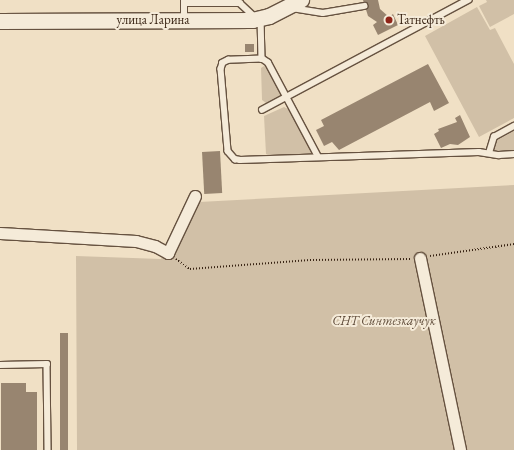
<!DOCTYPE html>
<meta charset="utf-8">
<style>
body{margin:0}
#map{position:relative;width:514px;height:450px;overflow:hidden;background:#f0e0c5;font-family:"EB Garamond",serif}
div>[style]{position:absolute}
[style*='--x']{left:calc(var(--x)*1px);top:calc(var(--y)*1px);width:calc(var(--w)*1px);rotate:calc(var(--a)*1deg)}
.green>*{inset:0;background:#d1c0a7}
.building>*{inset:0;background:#988570;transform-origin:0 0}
.path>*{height:1.5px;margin-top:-0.75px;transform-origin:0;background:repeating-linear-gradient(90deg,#382313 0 1px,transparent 0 3px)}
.roads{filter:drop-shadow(1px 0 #665240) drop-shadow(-1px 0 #665240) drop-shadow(0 1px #665240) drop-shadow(0 -1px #665240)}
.lane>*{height:5.5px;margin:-2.75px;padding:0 2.75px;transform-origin:2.75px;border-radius:2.75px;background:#f5ebd9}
.street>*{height:11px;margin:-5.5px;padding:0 5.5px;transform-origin:5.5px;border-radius:5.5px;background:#f5ebd9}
.secondary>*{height:15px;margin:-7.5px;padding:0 7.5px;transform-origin:7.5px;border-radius:7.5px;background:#f5ebd9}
.dots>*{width:11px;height:11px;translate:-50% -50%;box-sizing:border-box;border:2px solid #f5ebd9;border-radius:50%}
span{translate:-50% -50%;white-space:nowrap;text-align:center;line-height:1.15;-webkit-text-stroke:4px #f5ebd9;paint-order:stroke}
.street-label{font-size:13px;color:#382313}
.poi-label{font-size:13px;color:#382313}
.left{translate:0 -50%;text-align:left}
.park-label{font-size:13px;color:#5e4a38;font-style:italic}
</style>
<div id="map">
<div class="green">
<i style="clip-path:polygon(486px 0,514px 0,514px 14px,490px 27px,479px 6px,487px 2px)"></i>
<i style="clip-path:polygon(477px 7px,490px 30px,495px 28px,514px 64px,514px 118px,479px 137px,425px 36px)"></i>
<i style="clip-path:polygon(264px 66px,268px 67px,281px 93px,280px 97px,266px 103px,262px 100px,261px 68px)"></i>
<i style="clip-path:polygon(284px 107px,290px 110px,311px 149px,311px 154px,270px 156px,266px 154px,264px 116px)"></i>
<i style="clip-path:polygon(514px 131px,514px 152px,496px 152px,492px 148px,494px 142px)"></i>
<i style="clip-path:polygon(514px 185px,514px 450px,77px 450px,76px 256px,161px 259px,199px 202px)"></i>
</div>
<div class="building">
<i style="clip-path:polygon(363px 0,378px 0,380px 9px,389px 17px,393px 14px,398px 25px,378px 35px,373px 25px,377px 22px,368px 16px)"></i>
<i style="left:245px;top:44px;width:9px;height:8px"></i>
<i style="clip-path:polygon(428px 64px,449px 103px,434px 111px,430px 102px,339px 150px,332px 142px,324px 146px,316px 130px,324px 126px,321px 120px)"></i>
<i style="clip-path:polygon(460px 115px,470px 137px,458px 145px,450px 144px,441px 148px,434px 134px,439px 131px,438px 129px,457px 122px,455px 118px)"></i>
<i style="left:220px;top:151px;width:42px;height:18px;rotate:87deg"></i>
<i style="left:68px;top:333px;width:117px;height:8px;rotate:90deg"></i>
<i style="clip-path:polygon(1px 383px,26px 383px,26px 392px,37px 392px,37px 450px,1px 450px)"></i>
</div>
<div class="path">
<i style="--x:430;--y:256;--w:85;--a:-8.1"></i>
<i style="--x:176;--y:259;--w:17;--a:36"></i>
<i style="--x:190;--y:269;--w:120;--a:-4.3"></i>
<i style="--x:310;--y:260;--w:100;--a:-0.6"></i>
</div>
<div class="roads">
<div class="lane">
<i style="--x:184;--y:3;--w:56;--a:0"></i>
<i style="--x:240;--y:3;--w:21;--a:43"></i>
<i style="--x:292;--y:8;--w:31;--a:9"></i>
<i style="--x:323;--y:13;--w:42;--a:-9.7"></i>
<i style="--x:261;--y:18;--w:41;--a:88.6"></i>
<i style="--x:184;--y:20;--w:20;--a:-90"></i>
<i style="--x:262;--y:110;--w:234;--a:-28.1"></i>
<i style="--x:489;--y:153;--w:17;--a:-73"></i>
<i style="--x:494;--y:137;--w:23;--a:-29"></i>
<i style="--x:318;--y:157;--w:106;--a:-118"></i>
<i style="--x:268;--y:63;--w:7;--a:-146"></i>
<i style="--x:262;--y:59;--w:33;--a:178"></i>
<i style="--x:229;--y:60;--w:7;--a:153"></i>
<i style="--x:223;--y:63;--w:6;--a:108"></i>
<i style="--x:221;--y:69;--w:82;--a:85.1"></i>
<i style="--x:228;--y:151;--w:11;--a:49"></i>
<i style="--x:235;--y:159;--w:5;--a:11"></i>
<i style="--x:240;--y:160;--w:239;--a:-1.9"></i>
<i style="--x:479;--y:152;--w:20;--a:9"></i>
<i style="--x:499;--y:155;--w:15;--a:-4"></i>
<i style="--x:0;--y:365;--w:47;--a:-1.2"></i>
<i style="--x:47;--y:364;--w:86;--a:89.3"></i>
</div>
<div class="street">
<i style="--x:0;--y:233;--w:136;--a:3.4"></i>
<i style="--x:136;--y:241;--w:20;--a:15"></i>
<i style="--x:155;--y:246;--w:15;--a:28"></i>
<i style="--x:168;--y:253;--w:63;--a:-64.7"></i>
<i style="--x:420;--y:258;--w:196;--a:78.2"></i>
</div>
<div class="secondary">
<i style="--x:0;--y:21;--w:252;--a:-0.2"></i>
<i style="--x:252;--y:20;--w:17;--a:-13"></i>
<i style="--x:269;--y:16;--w:36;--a:-27"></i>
</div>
</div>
<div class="dots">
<i style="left:389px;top:20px;background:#8f2418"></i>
</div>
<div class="street-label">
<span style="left:153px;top:20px">улица Ларина</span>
</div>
<div class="poi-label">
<span class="left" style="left:397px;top:20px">Татнефть</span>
</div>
<div class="park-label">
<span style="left:384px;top:321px">СНТ Синтезкаучук</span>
</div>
</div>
